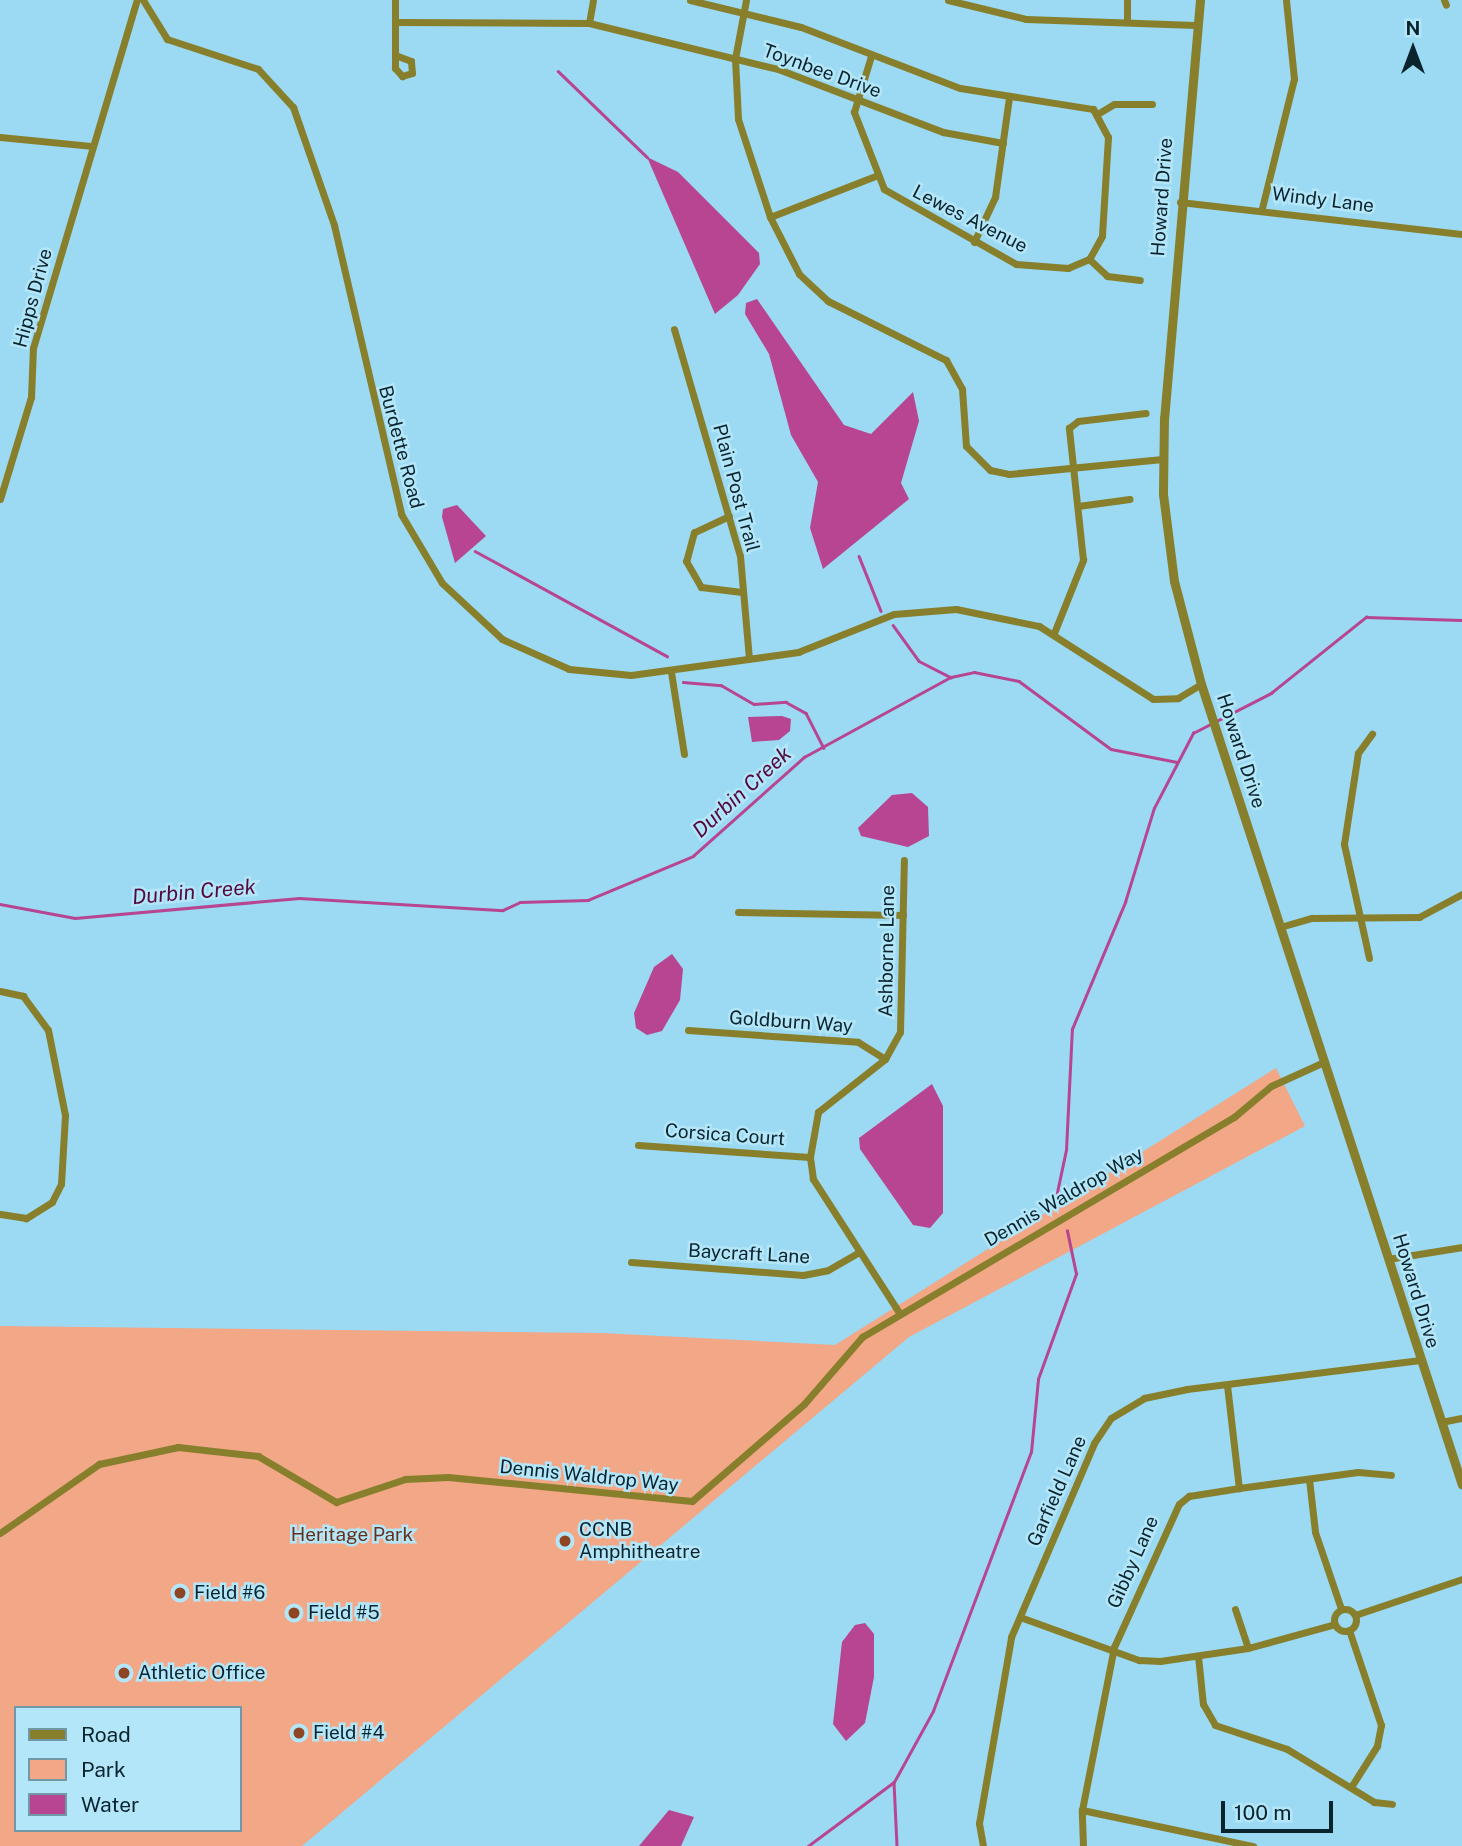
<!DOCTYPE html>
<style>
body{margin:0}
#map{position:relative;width:1462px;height:1846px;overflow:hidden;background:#9bdaf2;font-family:"Public Sans",sans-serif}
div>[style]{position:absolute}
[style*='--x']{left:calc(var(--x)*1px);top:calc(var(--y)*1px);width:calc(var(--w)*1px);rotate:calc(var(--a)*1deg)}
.green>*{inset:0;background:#f2a787}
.water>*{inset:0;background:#b84591}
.stream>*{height:2.5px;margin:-1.25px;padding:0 1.25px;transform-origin:1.25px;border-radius:1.25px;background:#b84591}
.minor>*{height:7px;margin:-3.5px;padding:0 3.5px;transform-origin:3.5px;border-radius:3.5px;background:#887f2c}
.minor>.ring{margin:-3.5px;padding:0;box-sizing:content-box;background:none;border:7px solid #887f2c;border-radius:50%}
.tertiary>*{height:9px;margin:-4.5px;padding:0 4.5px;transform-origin:4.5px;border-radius:4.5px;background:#887f2c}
.dots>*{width:19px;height:19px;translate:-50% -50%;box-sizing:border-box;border:4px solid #b4e6f9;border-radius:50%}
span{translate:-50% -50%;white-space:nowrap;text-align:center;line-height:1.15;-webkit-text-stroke:5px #b4e6f9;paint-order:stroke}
.street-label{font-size:19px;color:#0a242d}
.poi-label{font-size:19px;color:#0a242d}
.left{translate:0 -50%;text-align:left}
.park-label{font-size:19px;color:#64321c}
.water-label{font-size:21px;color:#54083e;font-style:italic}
.legend{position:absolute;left:14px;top:1706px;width:228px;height:126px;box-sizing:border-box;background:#b4e6f9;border:2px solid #7098a7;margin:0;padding:9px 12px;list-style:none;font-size:21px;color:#0a242d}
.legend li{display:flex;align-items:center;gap:14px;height:35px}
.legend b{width:35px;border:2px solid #7098a7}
.north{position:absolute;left:1378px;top:14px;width:70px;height:70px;-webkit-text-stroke:5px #b4e6f9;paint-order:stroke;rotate:0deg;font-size:19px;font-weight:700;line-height:28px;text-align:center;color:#0a242d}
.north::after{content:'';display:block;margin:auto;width:24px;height:32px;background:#0a242d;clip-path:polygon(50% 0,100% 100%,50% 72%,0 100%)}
.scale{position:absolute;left:1221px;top:1801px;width:112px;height:32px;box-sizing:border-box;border:4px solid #0a242d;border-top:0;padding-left:9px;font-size:21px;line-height:24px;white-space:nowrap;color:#0a242d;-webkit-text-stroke:5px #b4e6f9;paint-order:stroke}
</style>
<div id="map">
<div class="green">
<i style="clip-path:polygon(evenodd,1276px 1068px,1305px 1126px,909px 1337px,302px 1846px,0 1846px,0 1326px,602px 1333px,835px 1345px,1276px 1068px,16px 1708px,240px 1708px,240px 1830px,16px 1830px,16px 1708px)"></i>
</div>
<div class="water">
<i style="clip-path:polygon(647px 157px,678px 172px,759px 253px,760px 264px,738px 295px,715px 314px)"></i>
<i style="clip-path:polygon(757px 299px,844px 425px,871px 434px,913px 392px,919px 421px,901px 483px,909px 499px,823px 569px,810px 528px,818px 482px,791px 435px,769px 354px,745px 314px,746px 303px)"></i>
<i style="clip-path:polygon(457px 505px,486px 536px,455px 563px,442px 517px,443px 509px)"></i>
<i style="clip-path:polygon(782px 716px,791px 719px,790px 731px,779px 740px,752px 742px,748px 717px)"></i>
<i style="clip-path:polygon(912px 793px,928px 807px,929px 836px,908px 847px,861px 836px,858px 828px,892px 795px)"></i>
<i style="clip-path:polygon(672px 954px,683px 969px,680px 1000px,662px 1031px,647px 1035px,636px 1028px,634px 1013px,654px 967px)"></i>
<i style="clip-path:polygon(932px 1084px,943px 1106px,943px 1213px,930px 1228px,913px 1225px,860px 1149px,859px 1138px)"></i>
<i style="clip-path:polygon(865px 1623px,874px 1634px,874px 1677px,865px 1723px,846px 1741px,833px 1724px,842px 1642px,855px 1625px)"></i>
<i style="clip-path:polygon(669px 1810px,694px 1817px,681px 1846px,639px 1846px)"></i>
</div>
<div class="stream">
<i style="--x:558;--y:71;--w:124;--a:44"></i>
<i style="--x:475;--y:551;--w:219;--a:28.7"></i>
<i style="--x:859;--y:556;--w:59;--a:68.2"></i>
<i style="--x:893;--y:625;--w:44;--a:54.2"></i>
<i style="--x:919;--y:661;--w:36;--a:27"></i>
<i style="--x:683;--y:682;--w:38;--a:5"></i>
<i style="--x:721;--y:685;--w:38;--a:30"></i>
<i style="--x:754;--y:704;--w:32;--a:-4"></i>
<i style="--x:786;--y:702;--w:23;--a:29"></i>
<i style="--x:806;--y:713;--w:39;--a:63"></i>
<i style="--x:0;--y:904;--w:76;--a:10.6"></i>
<i style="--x:75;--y:918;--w:225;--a:-5.1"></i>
<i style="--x:299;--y:898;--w:204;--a:3.4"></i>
<i style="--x:503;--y:910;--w:19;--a:-25"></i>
<i style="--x:520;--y:902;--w:68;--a:-1.7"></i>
<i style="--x:588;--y:900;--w:114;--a:-22.7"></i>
<i style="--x:693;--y:856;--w:149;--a:-41.7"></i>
<i style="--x:804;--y:757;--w:167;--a:-28.6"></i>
<i style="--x:951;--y:677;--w:24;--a:-12"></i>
<i style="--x:974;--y:672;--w:46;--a:11.3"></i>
<i style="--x:1019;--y:681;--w:114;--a:36.5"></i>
<i style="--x:1111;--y:749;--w:67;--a:11.1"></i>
<i style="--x:1055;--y:1202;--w:53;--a:-78.1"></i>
<i style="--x:1066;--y:1150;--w:121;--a:-87.2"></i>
<i style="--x:1072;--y:1029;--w:138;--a:-67.3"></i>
<i style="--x:1125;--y:902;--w:98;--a:-72.9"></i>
<i style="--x:1154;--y:808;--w:85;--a:-62.5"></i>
<i style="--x:1193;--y:733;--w:88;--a:-27.1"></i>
<i style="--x:1271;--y:693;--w:122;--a:-38.7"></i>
<i style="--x:1366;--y:617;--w:96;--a:1.8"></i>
<i style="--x:894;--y:1782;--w:64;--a:87.3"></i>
<i style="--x:808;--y:1846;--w:107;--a:-36.7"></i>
<i style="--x:894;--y:1782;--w:81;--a:-61.2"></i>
<i style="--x:933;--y:1711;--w:277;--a:-69.3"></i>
<i style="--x:1031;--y:1452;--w:73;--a:-84.5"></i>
<i style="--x:1038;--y:1379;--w:112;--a:-70.1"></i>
<i style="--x:1076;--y:1274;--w:44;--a:-101.8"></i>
</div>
<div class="minor">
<i style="--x:143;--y:0;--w:46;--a:58.4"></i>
<i style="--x:167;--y:39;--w:96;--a:18.2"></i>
<i style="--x:258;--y:69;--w:52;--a:47.4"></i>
<i style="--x:293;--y:107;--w:125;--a:70.8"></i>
<i style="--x:334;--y:225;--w:297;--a:76.9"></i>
<i style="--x:401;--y:514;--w:80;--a:59.3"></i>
<i style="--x:442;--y:583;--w:82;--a:43"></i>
<i style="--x:502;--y:639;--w:73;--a:24.1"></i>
<i style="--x:569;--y:669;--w:62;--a:5.5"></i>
<i style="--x:631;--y:675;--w:169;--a:-7.8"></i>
<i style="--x:798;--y:652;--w:103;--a:-21.6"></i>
<i style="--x:894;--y:614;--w:62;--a:-4.6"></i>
<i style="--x:956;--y:609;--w:85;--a:11.6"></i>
<i style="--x:1039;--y:626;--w:135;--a:32.6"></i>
<i style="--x:1153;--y:699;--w:25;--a:-2"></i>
<i style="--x:1178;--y:698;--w:27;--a:-31"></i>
<i style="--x:395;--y:0;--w:68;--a:90"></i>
<i style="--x:395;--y:68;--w:11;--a:49"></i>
<i style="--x:402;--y:76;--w:10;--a:-17"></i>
<i style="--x:412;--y:73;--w:12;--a:-95"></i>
<i style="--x:411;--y:61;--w:17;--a:-159"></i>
<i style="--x:690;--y:0;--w:114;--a:13.7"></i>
<i style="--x:801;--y:27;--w:170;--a:21"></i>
<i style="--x:960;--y:88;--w:135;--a:9"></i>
<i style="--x:1093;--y:109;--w:32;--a:62"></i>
<i style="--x:1108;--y:137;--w:99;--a:93.5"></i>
<i style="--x:1102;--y:236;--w:26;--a:119"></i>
<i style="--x:1089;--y:259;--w:23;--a:157"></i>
<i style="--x:1068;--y:268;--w:52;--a:-175.6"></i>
<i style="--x:1016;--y:264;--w:152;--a:-150.4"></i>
<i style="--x:884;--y:189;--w:83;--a:-111.3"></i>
<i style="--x:854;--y:112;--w:59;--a:-73.1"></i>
<i style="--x:746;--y:0;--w:60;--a:100.6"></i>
<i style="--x:735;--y:59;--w:60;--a:87.1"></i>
<i style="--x:738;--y:119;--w:103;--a:71.9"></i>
<i style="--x:770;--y:217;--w:64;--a:63"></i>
<i style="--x:799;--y:274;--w:40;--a:43"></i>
<i style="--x:828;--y:301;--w:132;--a:26.6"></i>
<i style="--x:946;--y:360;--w:33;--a:61"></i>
<i style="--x:962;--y:389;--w:57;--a:86"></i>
<i style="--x:966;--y:446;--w:34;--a:45"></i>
<i style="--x:990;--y:470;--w:19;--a:12"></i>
<i style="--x:1009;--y:474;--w:154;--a:-5.6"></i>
<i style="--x:948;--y:0;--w:80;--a:13.7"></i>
<i style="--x:1026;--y:19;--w:169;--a:2"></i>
<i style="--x:1127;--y:0;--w:21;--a:90"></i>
<i style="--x:1444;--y:0;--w:5;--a:68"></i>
<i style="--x:395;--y:22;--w:194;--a:0.3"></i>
<i style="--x:589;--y:23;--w:195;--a:13.7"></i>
<i style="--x:778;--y:69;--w:177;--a:20.9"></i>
<i style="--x:943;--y:132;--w:61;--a:10.4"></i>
<i style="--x:589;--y:23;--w:23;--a:-80"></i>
<i style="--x:1099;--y:113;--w:17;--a:-31"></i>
<i style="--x:1114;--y:104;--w:38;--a:0"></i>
<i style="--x:0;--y:137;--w:91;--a:5.6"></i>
<i style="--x:1180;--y:202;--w:284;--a:6.5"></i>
<i style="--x:1262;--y:208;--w:133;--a:-76.1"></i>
<i style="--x:1294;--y:79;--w:79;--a:-95.8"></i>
<i style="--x:770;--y:217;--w:113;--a:-21.3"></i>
<i style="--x:974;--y:242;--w:50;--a:-65"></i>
<i style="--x:995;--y:197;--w:100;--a:-82"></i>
<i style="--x:1089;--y:259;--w:25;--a:43"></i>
<i style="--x:1107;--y:276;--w:33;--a:7"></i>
<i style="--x:674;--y:329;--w:236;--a:73.8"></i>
<i style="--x:740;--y:556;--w:103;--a:85"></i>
<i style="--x:0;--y:499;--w:107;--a:-73.1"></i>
<i style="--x:31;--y:397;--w:49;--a:-87.7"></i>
<i style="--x:33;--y:348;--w:363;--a:-73.4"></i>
<i style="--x:1078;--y:506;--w:52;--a:-7.7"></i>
<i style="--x:729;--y:516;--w:38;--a:155"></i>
<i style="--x:694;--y:532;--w:30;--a:105"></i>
<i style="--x:686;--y:561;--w:30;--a:60"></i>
<i style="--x:701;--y:587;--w:41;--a:7"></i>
<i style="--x:1054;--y:633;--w:79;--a:-68.3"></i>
<i style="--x:1083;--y:560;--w:133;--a:-96.1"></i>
<i style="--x:1069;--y:428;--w:11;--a:-38"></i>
<i style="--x:1078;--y:421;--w:68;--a:-6.7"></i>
<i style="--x:671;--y:672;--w:83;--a:81"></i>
<i style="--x:738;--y:912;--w:165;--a:1"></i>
<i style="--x:1280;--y:927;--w:33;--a:-16"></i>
<i style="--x:1312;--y:918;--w:107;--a:-0.5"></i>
<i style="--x:1419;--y:917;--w:49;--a:-28.1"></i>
<i style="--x:1369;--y:958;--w:117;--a:-102.4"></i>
<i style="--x:1344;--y:844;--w:92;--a:-81.3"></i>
<i style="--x:1358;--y:753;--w:24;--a:-54"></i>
<i style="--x:0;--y:991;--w:24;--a:12"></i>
<i style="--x:23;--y:996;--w:42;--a:53.7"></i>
<i style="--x:48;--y:1030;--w:87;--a:78.7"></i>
<i style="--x:65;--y:1115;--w:69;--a:93.3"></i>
<i style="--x:61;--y:1184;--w:20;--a:117"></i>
<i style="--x:52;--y:1202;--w:31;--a:148"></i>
<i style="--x:26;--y:1218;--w:26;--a:-171"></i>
<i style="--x:688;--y:1030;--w:170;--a:4"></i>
<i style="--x:858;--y:1042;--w:32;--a:32"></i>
<i style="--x:638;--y:1145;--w:172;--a:4"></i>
<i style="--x:1388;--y:1259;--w:75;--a:-9.2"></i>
<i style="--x:631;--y:1262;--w:172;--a:4.3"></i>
<i style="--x:803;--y:1275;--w:25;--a:-11"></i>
<i style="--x:828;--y:1270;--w:36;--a:-30"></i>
<i style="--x:900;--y:1314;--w:161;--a:-122.8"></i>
<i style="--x:813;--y:1179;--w:22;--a:-98"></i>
<i style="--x:810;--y:1157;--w:46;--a:-79.9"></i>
<i style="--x:818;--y:1112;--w:85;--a:-38.3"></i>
<i style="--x:885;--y:1059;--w:31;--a:-61"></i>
<i style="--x:900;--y:1032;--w:172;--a:-88.7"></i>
<i style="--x:1227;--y:1385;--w:104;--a:83.4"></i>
<i style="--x:1441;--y:1422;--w:21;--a:-11"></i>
<i style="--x:1309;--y:1479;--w:53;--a:83.5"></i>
<i style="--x:1315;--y:1532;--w:81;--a:71.3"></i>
<i style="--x:0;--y:1533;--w:121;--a:-34.9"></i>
<i style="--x:99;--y:1464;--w:81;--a:-12.1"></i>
<i style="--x:178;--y:1447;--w:81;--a:6.4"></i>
<i style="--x:258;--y:1456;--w:91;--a:30.5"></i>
<i style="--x:336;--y:1502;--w:73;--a:-18.4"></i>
<i style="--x:405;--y:1479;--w:43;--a:-2.7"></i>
<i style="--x:448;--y:1477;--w:245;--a:5.6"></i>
<i style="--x:692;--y:1501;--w:148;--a:-40.9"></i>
<i style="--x:804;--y:1404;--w:89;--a:-49.1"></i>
<i style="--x:862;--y:1337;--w:432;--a:-30.6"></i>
<i style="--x:1234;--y:1117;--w:48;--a:-40"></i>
<i style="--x:1271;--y:1086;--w:58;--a:-24.4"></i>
<i class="ring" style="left:1334px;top:1609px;width:15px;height:15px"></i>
<i style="--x:1235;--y:1609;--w:41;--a:71.6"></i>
<i style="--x:1355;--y:1615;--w:113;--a:-18.6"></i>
<i style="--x:1020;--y:1617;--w:127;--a:19.9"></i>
<i style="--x:1139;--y:1660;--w:21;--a:3"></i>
<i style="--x:1160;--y:1661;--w:89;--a:-8.4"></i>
<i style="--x:1248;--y:1648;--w:90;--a:-15.4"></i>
<i style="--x:1349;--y:1630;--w:100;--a:71.4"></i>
<i style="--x:1381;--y:1725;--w:21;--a:101"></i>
<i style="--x:1377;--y:1746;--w:49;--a:122.4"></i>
<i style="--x:1198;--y:1656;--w:48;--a:84.1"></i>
<i style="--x:1203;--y:1704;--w:24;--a:60"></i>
<i style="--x:1215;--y:1725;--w:76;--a:18.4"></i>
<i style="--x:1287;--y:1749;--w:102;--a:31.3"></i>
<i style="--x:1374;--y:1802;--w:18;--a:6"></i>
<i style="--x:1082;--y:1810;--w:175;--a:11.9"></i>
<i style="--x:983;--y:1846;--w:23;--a:-100"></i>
<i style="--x:979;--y:1823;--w:189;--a:-80.2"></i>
<i style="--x:1011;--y:1637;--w:211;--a:-66.8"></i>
<i style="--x:1094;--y:1443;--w:30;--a:-56"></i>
<i style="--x:1111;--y:1418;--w:39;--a:-31"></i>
<i style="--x:1144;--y:1398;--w:44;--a:-11.8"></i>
<i style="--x:1187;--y:1389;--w:235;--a:-7.1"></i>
<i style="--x:1083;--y:1846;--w:36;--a:-92"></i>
<i style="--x:1082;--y:1810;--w:166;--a:-78.9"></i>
<i style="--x:1114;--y:1647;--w:157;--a:-65.6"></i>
<i style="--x:1179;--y:1504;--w:13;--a:-39"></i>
<i style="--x:1189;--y:1496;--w:51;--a:-9.1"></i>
<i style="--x:1239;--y:1488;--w:120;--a:-7.7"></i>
<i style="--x:1358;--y:1472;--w:33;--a:5"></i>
</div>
<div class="tertiary">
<i style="--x:1200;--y:0;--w:420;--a:94.9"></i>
<i style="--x:1164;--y:418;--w:76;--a:90.8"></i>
<i style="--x:1163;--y:494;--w:88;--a:82.8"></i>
<i style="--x:1174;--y:581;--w:106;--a:75.3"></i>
<i style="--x:1201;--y:684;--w:842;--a:71.95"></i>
</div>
<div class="dots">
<i style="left:565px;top:1541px;background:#8d4524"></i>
<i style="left:180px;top:1593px;background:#8d4524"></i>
<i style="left:294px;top:1613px;background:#8d4524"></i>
<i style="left:124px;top:1673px;background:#8d4524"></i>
<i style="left:299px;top:1733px;background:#8d4524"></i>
</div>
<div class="street-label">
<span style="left:822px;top:71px;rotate:20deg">Toynbee Drive</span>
<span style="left:1162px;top:197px;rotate:-86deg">Howard Drive</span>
<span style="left:1323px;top:200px;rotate:7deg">Windy Lane</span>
<span style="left:970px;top:219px;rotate:27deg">Lewes Avenue</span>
<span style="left:33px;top:298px;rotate:-75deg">Hipps Drive</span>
<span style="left:401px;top:447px;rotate:75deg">Burdette Road</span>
<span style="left:736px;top:488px;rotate:75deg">Plain Post Trail</span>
<span style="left:1241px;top:751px;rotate:72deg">Howard Drive</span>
<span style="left:887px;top:951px;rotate:-89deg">Ashborne Lane</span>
<span style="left:791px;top:1022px;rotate:4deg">Goldburn Way</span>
<span style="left:725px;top:1135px;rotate:4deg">Corsica Court</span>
<span style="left:1064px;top:1197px;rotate:-30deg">Dennis Waldrop Way</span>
<span style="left:749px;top:1254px;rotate:3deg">Baycraft Lane</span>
<span style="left:1416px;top:1291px;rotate:73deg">Howard Drive</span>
<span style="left:589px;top:1476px;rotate:6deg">Dennis Waldrop Way</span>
<span style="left:1057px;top:1491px;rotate:-66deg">Garfield Lane</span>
<span style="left:1133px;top:1562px;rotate:-66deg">Gibby Lane</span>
</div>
<div class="poi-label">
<span class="left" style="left:579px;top:1541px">CCNB<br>Amphitheatre</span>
<span class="left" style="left:194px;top:1593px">Field #6</span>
<span class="left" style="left:308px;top:1613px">Field #5</span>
<span class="left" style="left:138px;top:1673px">Athletic Office</span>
<span class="left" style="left:313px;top:1733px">Field #4</span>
</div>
<div class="park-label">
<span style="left:352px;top:1535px">Heritage Park</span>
</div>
<div class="water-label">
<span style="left:742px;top:792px;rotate:-42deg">Durbin Creek</span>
<span style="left:194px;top:892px;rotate:-5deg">Durbin Creek</span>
</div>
<ul class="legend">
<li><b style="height:9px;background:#887f2c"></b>Road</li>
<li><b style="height:19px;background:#f2a787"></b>Park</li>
<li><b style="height:19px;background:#b84591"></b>Water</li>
</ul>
<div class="north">N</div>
<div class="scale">100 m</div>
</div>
